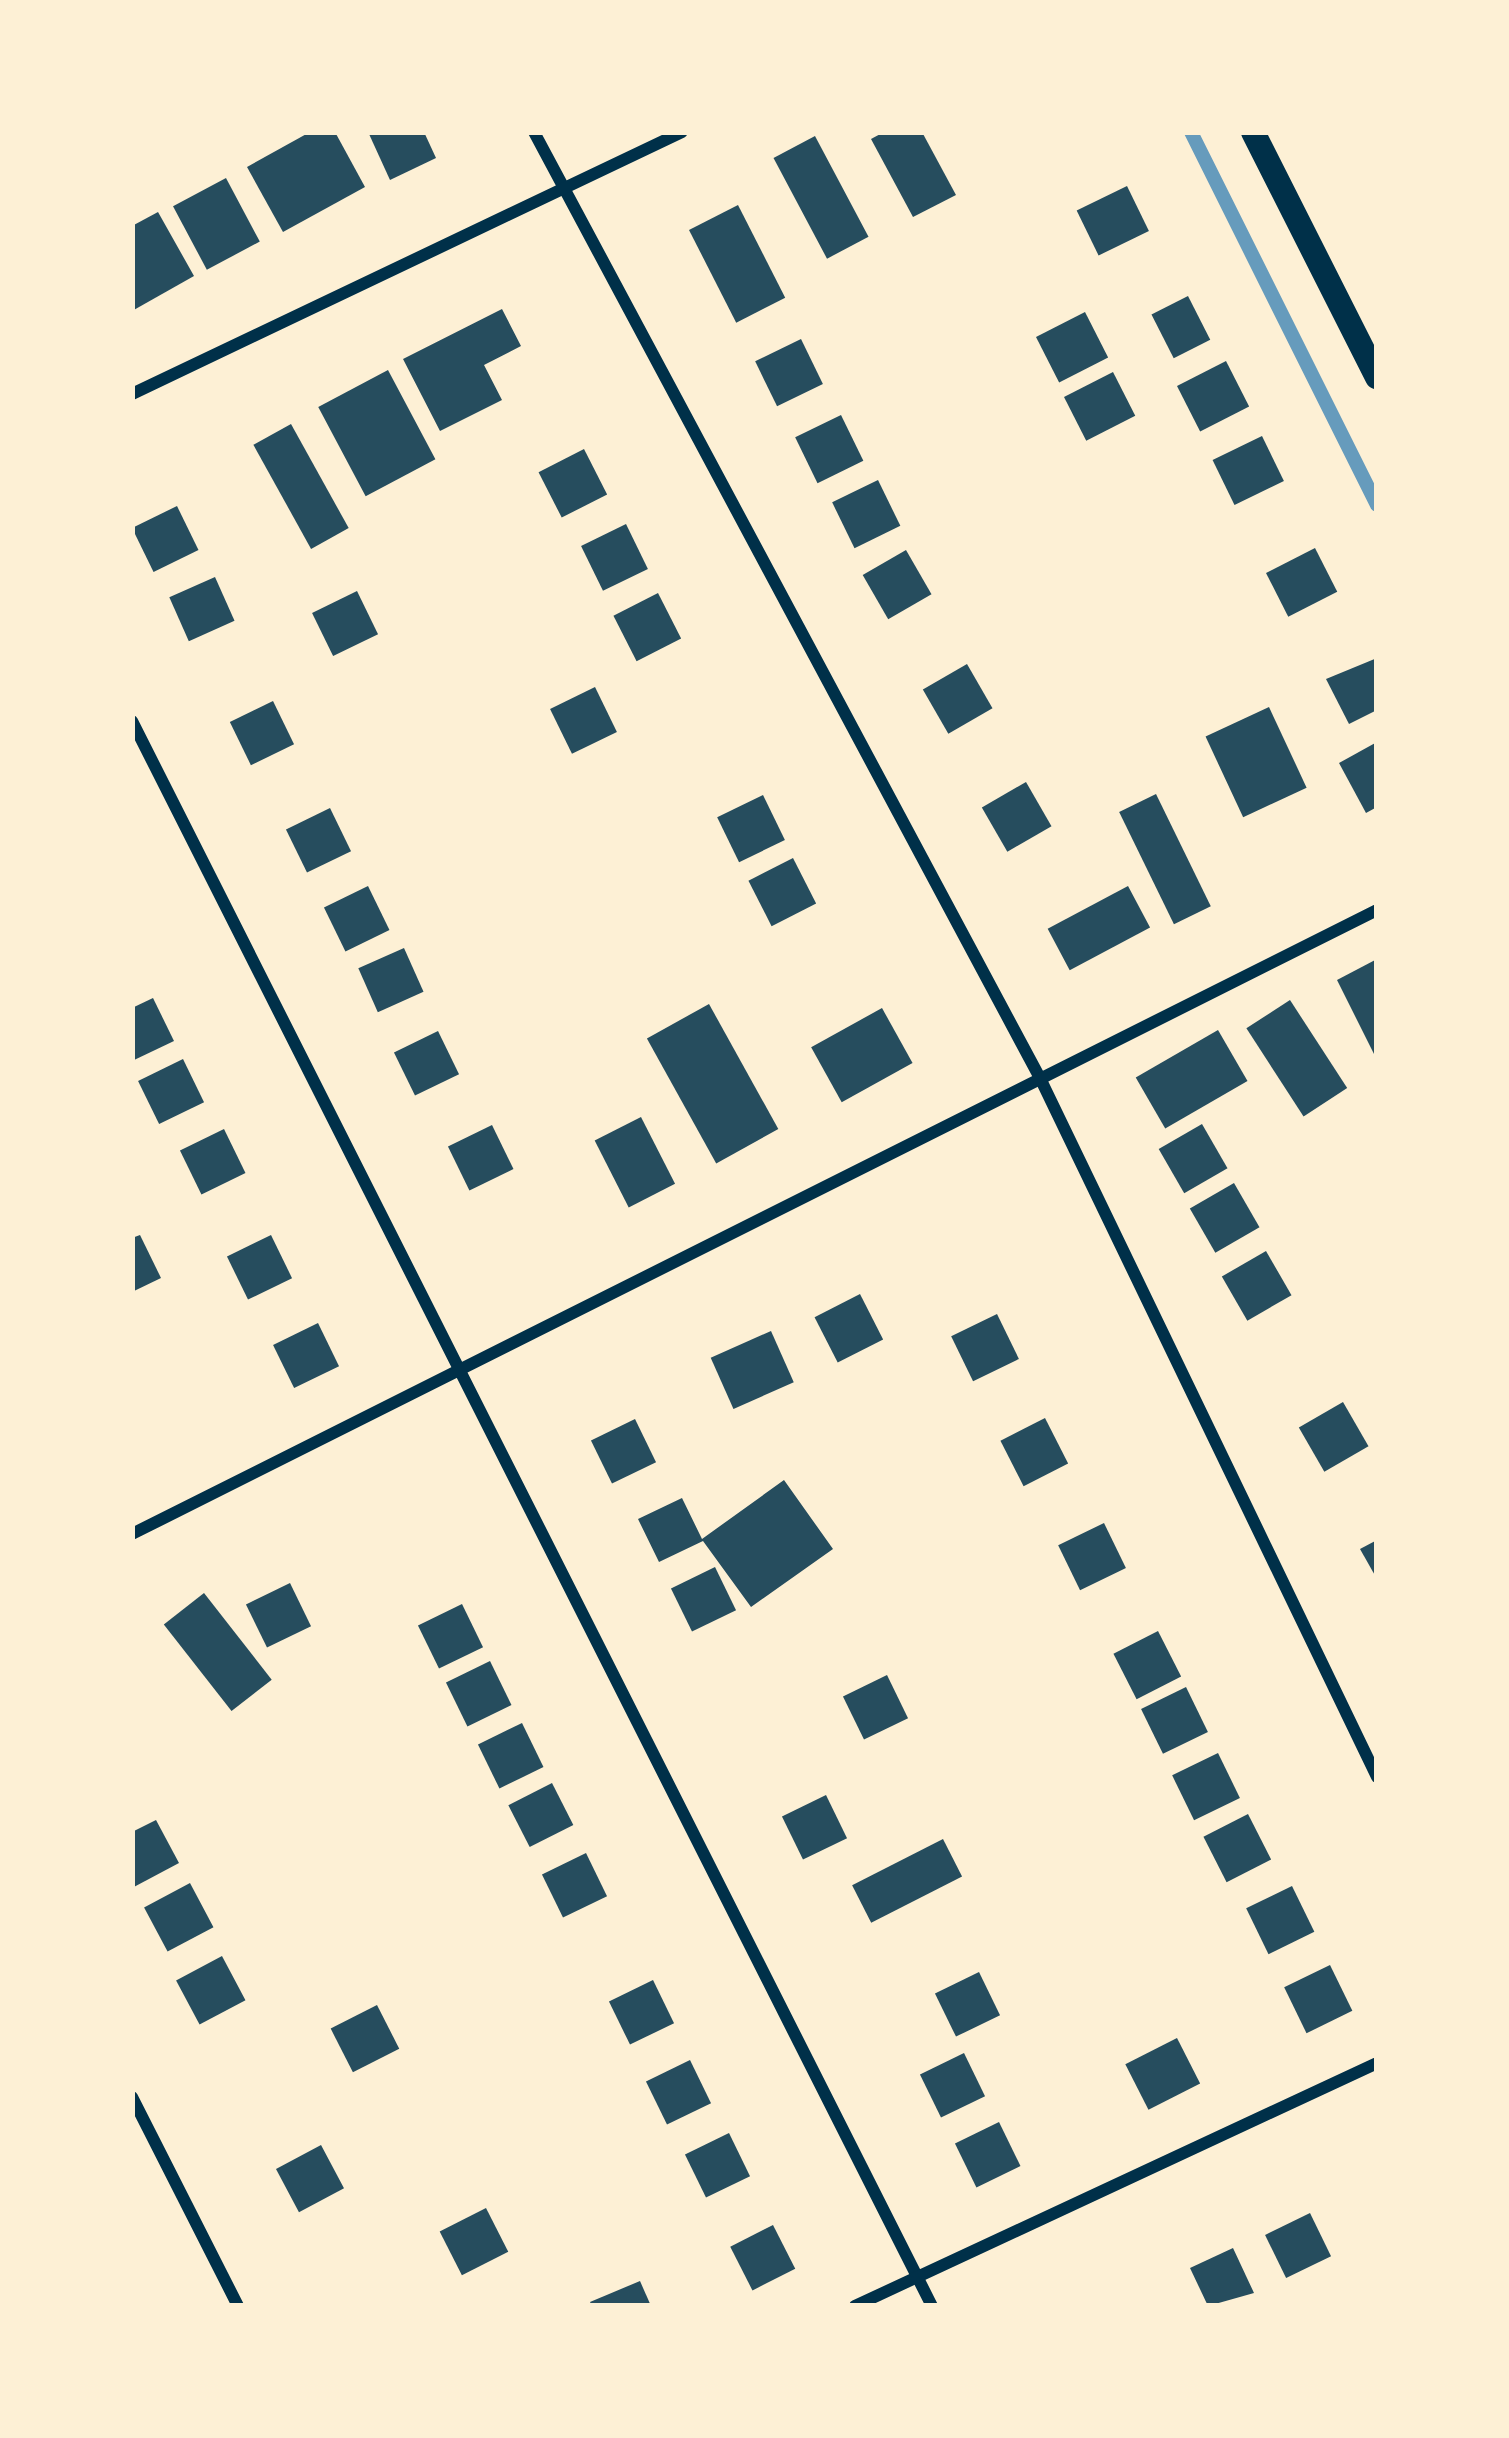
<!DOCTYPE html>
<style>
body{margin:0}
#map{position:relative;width:1509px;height:2438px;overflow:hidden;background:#fdf0d5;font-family:Mulish,sans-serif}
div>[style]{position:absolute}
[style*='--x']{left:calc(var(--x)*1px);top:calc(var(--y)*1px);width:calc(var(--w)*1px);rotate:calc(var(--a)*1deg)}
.stream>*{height:14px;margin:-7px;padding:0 7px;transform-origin:7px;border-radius:7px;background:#669bbc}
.building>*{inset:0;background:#264d5e;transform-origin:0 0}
.minor>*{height:12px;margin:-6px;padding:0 6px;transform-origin:6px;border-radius:6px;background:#003049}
.secondary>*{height:24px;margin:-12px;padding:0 12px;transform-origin:12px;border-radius:12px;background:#003049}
span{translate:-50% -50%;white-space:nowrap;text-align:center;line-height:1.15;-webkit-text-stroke:12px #fdf0d5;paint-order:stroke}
.frame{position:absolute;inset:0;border:135px solid #fdf0d5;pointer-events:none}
</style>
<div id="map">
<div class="stream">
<i style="--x:1191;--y:132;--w:417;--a:63.5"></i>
</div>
<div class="building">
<i style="clip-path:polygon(310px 132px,335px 132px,365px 187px,283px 232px,247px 167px)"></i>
<i style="clip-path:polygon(424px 132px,436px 158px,390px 180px,369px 134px)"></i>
<i style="clip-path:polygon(884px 132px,922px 132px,956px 195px,913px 217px,871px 139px)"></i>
<i style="left:815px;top:136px;width:114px;height:47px;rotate:62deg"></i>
<i style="left:226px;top:178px;width:72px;height:60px;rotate:62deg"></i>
<i style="left:1127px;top:186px;width:50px;height:56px;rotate:64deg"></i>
<i style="left:738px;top:205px;width:104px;height:55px;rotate:63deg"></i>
<i style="clip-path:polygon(158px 212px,194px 276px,132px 311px,132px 226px)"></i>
<i style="left:1188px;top:296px;width:49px;height:41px;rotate:63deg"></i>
<i style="clip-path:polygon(502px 309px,521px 346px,484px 365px,502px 400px,440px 431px,403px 359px)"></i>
<i style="left:1085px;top:312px;width:51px;height:55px;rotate:63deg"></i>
<i style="left:801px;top:339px;width:50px;height:51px;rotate:64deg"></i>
<i style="left:1226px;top:361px;width:51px;height:55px;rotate:63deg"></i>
<i style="left:388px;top:370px;width:101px;height:79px;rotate:62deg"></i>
<i style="left:1113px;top:372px;width:49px;height:55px;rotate:63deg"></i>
<i style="left:841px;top:415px;width:51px;height:51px;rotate:64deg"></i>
<i style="left:291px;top:424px;width:119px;height:43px;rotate:61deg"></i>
<i style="left:1262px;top:436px;width:50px;height:55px;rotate:64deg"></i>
<i style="left:584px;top:449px;width:51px;height:51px;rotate:63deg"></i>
<i style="left:878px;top:480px;width:51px;height:51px;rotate:64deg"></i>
<i style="left:177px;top:506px;width:49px;height:50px;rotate:64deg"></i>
<i style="left:626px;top:524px;width:50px;height:50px;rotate:64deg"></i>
<i style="left:1315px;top:548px;width:49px;height:55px;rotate:63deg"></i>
<i style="left:906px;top:550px;width:51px;height:50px;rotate:60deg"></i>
<i style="left:215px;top:577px;width:48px;height:50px;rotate:66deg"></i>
<i style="left:357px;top:591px;width:48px;height:50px;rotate:64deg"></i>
<i style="left:658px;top:593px;width:51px;height:50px;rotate:63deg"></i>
<i style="clip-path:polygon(1377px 658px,1377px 710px,1349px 724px,1326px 679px)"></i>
<i style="left:967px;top:664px;width:51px;height:51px;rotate:60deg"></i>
<i style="left:595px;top:687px;width:50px;height:50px;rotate:64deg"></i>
<i style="left:273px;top:701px;width:48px;height:48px;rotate:64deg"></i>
<i style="left:1269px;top:707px;width:89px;height:70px;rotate:65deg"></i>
<i style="clip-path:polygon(1377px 742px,1377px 807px,1366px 813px,1339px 763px)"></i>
<i style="left:1026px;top:782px;width:51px;height:51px;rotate:60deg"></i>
<i style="left:1156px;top:794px;width:125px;height:41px;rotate:64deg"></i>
<i style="left:763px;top:795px;width:50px;height:51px;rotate:64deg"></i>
<i style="left:330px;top:808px;width:48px;height:49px;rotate:64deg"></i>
<i style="left:793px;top:858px;width:51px;height:50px;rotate:63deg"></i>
<i style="left:368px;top:886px;width:49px;height:49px;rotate:64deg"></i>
<i style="left:1128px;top:886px;width:47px;height:91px;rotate:62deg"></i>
<i style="left:404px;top:948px;width:48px;height:50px;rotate:66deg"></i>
<i style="clip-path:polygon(1377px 959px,1377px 1060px,1337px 980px)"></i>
<i style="clip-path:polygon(153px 998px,174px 1041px,132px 1061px,132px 1008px)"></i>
<i style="left:1290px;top:1000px;width:105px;height:52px;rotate:57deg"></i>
<i style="left:709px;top:1004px;width:143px;height:71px;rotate:61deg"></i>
<i style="left:882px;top:1008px;width:63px;height:81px;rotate:61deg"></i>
<i style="left:1218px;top:1030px;width:59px;height:95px;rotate:60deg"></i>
<i style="left:438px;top:1031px;width:48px;height:49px;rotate:64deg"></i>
<i style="left:183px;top:1059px;width:48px;height:50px;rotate:64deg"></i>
<i style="left:641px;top:1117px;width:75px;height:52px;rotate:63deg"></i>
<i style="left:1202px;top:1124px;width:51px;height:50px;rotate:60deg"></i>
<i style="left:492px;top:1125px;width:49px;height:49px;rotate:64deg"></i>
<i style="left:224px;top:1129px;width:49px;height:49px;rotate:64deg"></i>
<i style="left:1234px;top:1183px;width:51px;height:51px;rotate:60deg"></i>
<i style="clip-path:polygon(140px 1235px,161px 1278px,132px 1292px,132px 1238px)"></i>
<i style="left:271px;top:1235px;width:48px;height:49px;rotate:64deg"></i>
<i style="left:1266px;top:1251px;width:51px;height:51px;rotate:60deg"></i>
<i style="left:860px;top:1294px;width:51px;height:51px;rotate:63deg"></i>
<i style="left:997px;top:1314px;width:50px;height:51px;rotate:64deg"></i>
<i style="left:318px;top:1323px;width:48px;height:50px;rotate:64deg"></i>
<i style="left:771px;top:1331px;width:56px;height:66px;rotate:66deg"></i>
<i style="left:1343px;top:1402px;width:51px;height:51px;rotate:60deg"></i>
<i style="left:1045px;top:1418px;width:51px;height:50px;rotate:63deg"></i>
<i style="left:635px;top:1419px;width:48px;height:49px;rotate:64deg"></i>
<i style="clip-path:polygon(784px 1480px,833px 1549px,751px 1607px,703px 1541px,659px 1562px,638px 1519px,682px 1498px,702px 1539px)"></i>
<i style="left:1104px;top:1523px;width:50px;height:51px;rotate:64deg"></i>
<i style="clip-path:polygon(1377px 1540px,1377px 1579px,1360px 1549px)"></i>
<i style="left:715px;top:1567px;width:48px;height:49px;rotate:64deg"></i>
<i style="left:290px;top:1583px;width:48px;height:49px;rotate:64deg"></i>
<i style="left:204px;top:1593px;width:110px;height:51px;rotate:52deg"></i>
<i style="left:462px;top:1604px;width:48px;height:49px;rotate:64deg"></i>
<i style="left:1158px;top:1631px;width:51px;height:50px;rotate:63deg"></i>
<i style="left:490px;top:1661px;width:49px;height:49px;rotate:64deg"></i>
<i style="left:887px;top:1675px;width:48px;height:49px;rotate:64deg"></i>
<i style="left:1186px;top:1687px;width:50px;height:50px;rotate:64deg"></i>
<i style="left:522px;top:1723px;width:49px;height:49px;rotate:64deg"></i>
<i style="left:1218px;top:1753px;width:50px;height:51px;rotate:64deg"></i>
<i style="left:552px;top:1783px;width:47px;height:49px;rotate:63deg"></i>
<i style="left:826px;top:1795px;width:48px;height:49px;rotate:64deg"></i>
<i style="left:1248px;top:1814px;width:51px;height:50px;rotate:63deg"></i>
<i style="clip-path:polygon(156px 1820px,179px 1863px,132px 1888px,132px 1832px)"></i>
<i style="left:943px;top:1839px;width:42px;height:102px;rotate:63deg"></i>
<i style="left:586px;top:1853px;width:48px;height:49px;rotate:64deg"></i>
<i style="left:190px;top:1883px;width:50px;height:52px;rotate:62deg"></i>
<i style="left:1292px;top:1886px;width:51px;height:51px;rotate:64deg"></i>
<i style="left:222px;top:1956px;width:50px;height:52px;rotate:62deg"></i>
<i style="left:1330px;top:1965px;width:51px;height:51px;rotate:64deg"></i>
<i style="left:979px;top:1972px;width:48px;height:49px;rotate:64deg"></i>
<i style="left:653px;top:1980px;width:48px;height:49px;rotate:64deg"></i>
<i style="left:377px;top:2005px;width:49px;height:52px;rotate:63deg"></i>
<i style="left:1177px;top:2038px;width:51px;height:58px;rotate:63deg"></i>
<i style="left:964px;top:2053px;width:48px;height:49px;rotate:64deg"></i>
<i style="left:690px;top:2060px;width:48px;height:49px;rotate:64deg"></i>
<i style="left:999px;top:2122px;width:49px;height:49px;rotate:64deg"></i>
<i style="left:729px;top:2133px;width:48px;height:49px;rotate:64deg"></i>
<i style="left:321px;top:2145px;width:49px;height:51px;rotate:62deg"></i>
<i style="left:486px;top:2208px;width:49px;height:52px;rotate:63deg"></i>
<i style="left:1310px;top:2213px;width:48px;height:50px;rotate:64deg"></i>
<i style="left:773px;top:2225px;width:49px;height:48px;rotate:63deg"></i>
<i style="clip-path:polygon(1233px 2248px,1254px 2293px,1208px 2306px,1190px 2268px)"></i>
<i style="clip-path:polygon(640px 2281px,651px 2306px,592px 2306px,590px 2302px)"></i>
</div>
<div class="minor">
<i style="--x:534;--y:132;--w:1073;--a:61.86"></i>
<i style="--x:1040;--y:1078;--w:776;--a:64.26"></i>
<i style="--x:132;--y:394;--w:609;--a:-25.47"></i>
<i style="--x:132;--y:721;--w:1775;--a:63.22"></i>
<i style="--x:132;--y:1534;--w:1393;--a:-26.62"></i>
<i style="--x:132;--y:2097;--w:234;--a:63.1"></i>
<i style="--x:855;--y:2306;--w:576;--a:-24.96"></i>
</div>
<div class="secondary">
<i style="--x:1253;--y:132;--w:275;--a:63.2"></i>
</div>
<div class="frame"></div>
</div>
